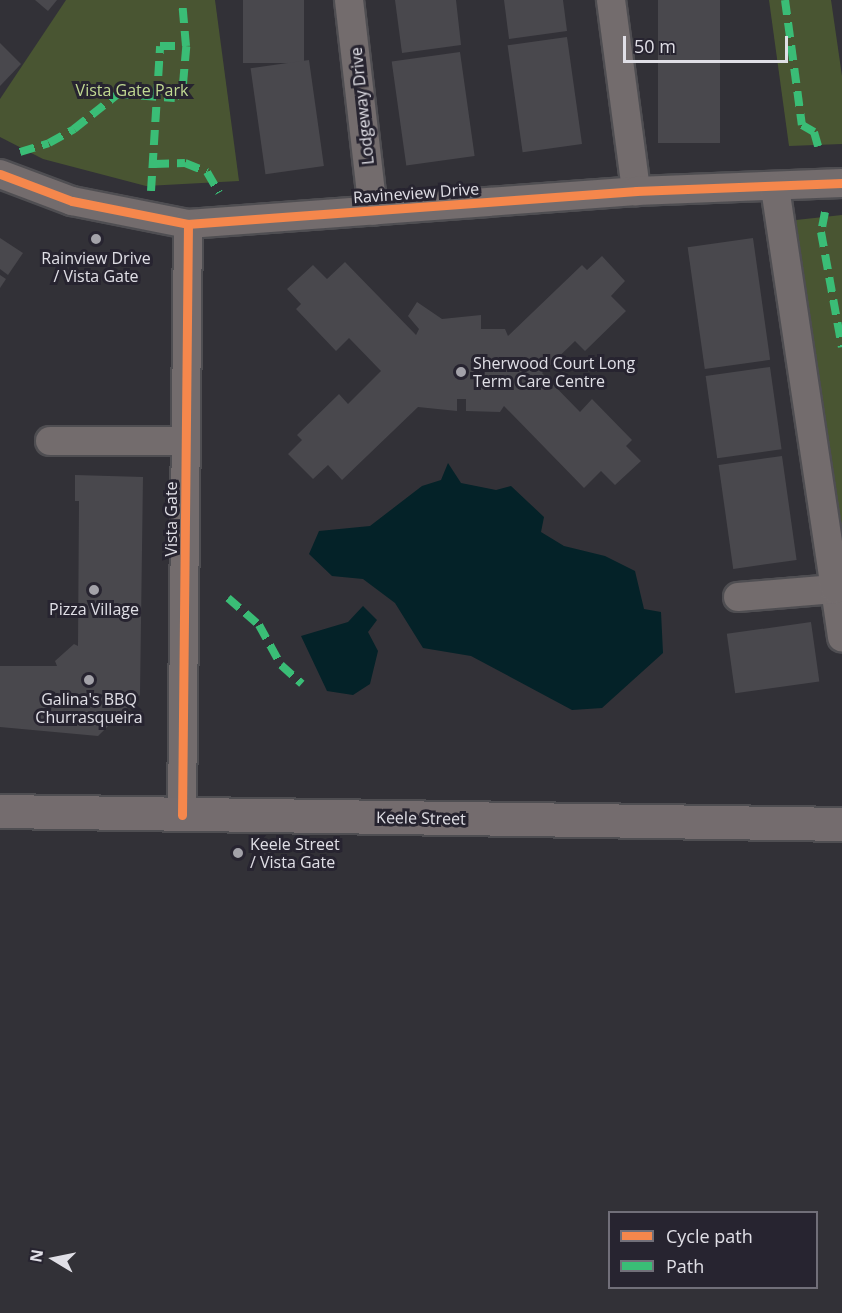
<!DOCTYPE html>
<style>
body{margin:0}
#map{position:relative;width:842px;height:1313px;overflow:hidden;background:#323137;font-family:"Open Sans",sans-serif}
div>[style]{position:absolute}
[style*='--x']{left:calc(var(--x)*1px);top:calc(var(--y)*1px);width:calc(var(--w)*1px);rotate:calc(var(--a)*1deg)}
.green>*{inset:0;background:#495532}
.water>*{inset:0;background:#042228}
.building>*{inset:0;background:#49484d;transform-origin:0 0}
.roads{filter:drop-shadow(2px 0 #4f4e52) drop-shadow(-2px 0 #4f4e52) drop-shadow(0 2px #4f4e52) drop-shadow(0 -2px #4f4e52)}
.minor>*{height:28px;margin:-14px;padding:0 14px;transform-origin:14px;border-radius:14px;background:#736c6d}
.major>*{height:33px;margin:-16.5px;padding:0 16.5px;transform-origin:16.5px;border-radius:16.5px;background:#746c6e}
.quiet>*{height:8px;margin-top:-4px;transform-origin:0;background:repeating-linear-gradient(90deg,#3abd76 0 15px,transparent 0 23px)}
.cycleway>*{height:9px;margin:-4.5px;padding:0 4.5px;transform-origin:4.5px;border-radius:4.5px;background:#f5874c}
.dots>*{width:16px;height:16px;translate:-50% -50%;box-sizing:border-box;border:3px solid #272430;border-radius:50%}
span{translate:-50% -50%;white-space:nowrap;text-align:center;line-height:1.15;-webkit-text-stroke:6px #272430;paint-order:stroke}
.park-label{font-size:16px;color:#c1d992}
.street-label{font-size:16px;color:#e0dfe6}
.poi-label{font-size:16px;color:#e0dfe6}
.left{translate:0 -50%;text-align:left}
.legend{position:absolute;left:608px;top:1211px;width:210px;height:78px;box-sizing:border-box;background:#272430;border:2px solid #716f79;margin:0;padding:8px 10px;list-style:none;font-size:18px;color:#e0dfe6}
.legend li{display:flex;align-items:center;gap:12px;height:30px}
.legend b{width:30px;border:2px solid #716f79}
.north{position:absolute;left:24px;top:1229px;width:60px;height:60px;-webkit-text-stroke:4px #272430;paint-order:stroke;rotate:280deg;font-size:16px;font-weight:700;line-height:24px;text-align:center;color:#e0dfe6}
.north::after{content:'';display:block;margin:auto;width:21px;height:27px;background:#e0dfe6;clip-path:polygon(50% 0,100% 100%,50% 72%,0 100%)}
.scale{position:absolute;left:623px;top:36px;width:165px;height:27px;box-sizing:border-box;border:3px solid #e0dfe6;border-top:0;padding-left:8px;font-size:18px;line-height:21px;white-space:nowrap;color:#e0dfe6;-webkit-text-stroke:4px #272430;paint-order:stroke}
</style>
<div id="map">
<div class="green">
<i style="clip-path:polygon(66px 0,215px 0,239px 181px,146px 186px,43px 159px,0 137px,0 99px)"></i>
<i style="clip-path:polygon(769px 0,831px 0,842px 76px,842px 144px,789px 146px)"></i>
<i style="clip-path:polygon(842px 215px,842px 588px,796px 220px)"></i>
</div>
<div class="water">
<i style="clip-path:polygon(448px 463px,461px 483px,496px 490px,511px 486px,544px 517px,541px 532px,564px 546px,605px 556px,635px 571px,644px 609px,661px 612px,663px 653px,602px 708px,572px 710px,471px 656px,423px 648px,395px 603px,363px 579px,332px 576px,309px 554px,319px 531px,370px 526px,422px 486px,441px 480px)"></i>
<i style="clip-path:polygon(363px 606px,377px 620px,368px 632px,378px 651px,370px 684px,353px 695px,327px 691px,301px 636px,348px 622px)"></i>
</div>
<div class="building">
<i style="clip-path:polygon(35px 0,57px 0,48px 11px)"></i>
<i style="left:243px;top:0;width:61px;height:63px"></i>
<i style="clip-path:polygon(395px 0,456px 0,461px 45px,402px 53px)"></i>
<i style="clip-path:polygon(504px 0,563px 0,567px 31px,509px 39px)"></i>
<i style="left:658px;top:0;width:62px;height:143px"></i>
<i style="left:567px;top:37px;width:108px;height:60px;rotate:82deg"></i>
<i style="clip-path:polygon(0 43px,21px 64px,0 86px)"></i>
<i style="left:460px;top:52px;width:105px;height:69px;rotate:82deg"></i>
<i style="left:309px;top:60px;width:107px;height:59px;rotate:82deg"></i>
<i style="clip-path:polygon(0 238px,23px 253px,8px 275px,0 269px)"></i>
<i style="left:753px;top:238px;width:123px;height:66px;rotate:82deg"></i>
<i style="clip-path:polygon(602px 256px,625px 281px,611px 296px,626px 311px,585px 351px,575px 341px,542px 373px,580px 412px,592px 399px,632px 440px,626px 446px,641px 461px,615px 485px,601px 471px,584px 488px,504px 406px,500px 412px,466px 411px,466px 399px,457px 399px,457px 411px,418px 407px,342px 480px,328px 465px,313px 479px,288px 454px,302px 440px,297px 435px,339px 394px,348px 404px,381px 371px,349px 338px,336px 351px,296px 309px,301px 304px,287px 289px,313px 265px,327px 279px,345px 262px,416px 335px,419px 329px,408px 316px,417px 302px,442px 319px,481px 315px,481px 329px,505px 329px,508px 336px,582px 265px,587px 270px)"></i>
<i style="clip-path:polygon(0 275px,6px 279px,0 288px)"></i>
<i style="left:770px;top:367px;width:83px;height:65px;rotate:82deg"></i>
<i style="left:782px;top:456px;width:105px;height:64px;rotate:82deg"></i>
<i style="clip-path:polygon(75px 475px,143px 477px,140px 695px,98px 736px,0 727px,0 666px,57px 666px,55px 661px,74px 644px,78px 646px,79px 501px,75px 501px)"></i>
<i style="left:811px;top:622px;width:60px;height:85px;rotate:82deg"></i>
</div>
<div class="roads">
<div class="minor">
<i style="--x:349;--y:0;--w:212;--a:83.5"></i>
<i style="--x:611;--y:0;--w:193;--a:82.5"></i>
<i style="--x:0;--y:174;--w:77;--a:20.6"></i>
<i style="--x:72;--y:201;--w:118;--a:11.2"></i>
<i style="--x:188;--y:224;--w:449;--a:-4.2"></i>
<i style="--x:636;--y:191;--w:206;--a:-2.2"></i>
<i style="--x:50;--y:441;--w:136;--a:0"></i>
<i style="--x:835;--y:589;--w:49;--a:81.7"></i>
<i style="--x:738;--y:597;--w:97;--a:-4.7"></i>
<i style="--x:835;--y:589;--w:405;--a:-98.5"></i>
<i style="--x:182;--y:815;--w:591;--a:-89.42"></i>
</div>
<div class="major">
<i style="--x:0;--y:811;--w:842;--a:0.88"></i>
</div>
</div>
<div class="quiet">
<i style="--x:785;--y:0;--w:126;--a:82.3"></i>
<i style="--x:802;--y:125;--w:14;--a:30"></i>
<i style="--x:814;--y:132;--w:15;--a:74"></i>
<i style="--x:20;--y:152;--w:30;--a:-17"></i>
<i style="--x:49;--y:143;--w:29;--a:-29"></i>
<i style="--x:74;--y:129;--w:56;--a:-38.5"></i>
<i style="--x:118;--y:94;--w:57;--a:4"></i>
<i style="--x:175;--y:98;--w:16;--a:-60"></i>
<i style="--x:183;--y:84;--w:38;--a:-85"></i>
<i style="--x:154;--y:164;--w:31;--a:-2"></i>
<i style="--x:185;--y:163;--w:24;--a:22"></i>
<i style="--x:207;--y:172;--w:24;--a:60"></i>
<i style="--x:151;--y:191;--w:145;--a:-86.4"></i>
<i style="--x:160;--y:46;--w:26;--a:0"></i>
<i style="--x:186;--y:46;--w:46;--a:-95"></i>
<i style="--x:825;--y:212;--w:20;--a:101"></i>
<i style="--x:821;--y:232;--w:117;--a:79.7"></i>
<i style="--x:228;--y:598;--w:41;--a:41.1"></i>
<i style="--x:259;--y:625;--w:46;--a:61.2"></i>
<i style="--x:281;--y:665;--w:28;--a:42"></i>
</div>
<div class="cycleway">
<i style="--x:0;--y:174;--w:77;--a:20.6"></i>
<i style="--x:72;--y:201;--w:118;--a:11.2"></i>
<i style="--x:188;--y:224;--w:449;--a:-4.2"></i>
<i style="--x:636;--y:191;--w:206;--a:-2.2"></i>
<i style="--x:182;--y:815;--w:591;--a:-89.42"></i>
</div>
<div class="dots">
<i style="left:96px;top:239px;background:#a3a2a9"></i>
<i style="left:461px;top:372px;background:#a3a2a9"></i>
<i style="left:94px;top:590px;background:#a3a2a9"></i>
<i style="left:89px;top:680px;background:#a3a2a9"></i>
<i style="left:238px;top:853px;background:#a3a2a9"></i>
</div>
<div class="park-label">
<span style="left:132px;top:90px">Vista Gate Park</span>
</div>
<div class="street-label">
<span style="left:362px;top:106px;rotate:-96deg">Lodgeway Drive</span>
<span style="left:416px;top:193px;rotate:-4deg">Ravineview Drive</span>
<span style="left:171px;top:519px;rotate:-90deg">Vista Gate</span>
<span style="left:421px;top:818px;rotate:1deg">Keele Street</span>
</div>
<div class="poi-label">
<span style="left:96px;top:267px">Rainview Drive<br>/ Vista Gate</span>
<span class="left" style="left:473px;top:372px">Sherwood Court Long<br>Term Care Centre</span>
<span style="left:94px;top:609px">Pizza Village</span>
<span style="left:89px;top:708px">Galina's BBQ<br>Churrasqueira</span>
<span class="left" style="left:250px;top:853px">Keele Street<br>/ Vista Gate</span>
</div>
<ul class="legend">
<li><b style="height:8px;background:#f5874c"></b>Cycle path</li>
<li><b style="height:8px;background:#3abd76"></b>Path</li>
</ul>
<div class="north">N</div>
<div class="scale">50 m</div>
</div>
